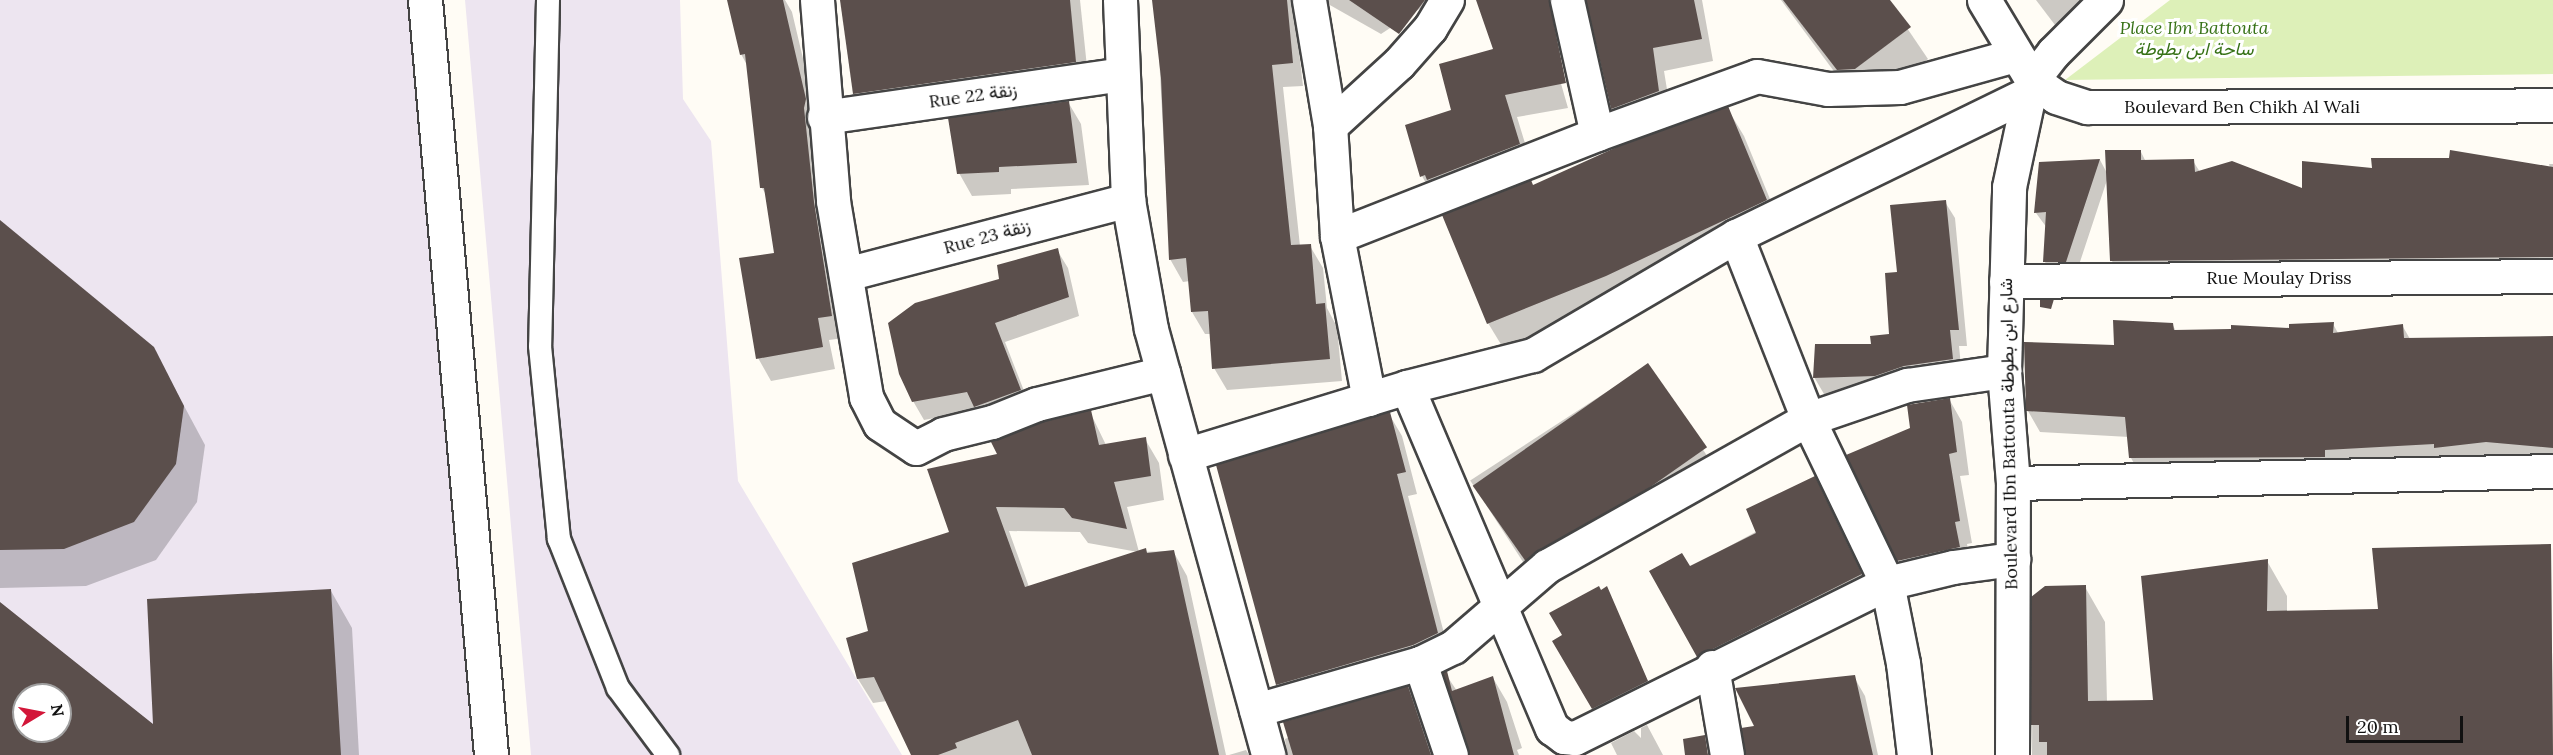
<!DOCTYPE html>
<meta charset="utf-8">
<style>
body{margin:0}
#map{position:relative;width:2553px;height:755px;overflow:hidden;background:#fffcf5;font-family:Lora,Vazirmatn,serif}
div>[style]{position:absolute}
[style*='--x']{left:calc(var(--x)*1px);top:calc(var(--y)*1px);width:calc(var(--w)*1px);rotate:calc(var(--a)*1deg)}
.industrial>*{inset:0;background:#ede5f0}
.green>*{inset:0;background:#ddf0b8}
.shadow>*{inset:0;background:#0003;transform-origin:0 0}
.building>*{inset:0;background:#5b4f4c;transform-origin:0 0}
.roads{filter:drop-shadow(2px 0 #444) drop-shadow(-2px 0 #444) drop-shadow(0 2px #444) drop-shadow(0 -2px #444)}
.service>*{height:22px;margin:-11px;padding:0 11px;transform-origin:11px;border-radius:11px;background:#fff}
.minor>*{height:33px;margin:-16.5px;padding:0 16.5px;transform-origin:16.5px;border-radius:16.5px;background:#fff}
.tertiary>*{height:33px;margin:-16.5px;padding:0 16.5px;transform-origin:16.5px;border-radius:16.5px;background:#fff}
span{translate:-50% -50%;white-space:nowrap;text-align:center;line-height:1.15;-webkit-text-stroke:6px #fff;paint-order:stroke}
.park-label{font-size:18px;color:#377217;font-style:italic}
.street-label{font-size:18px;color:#111}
.north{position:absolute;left:12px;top:683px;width:60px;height:60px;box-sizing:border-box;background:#fff;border:2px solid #a0a0a0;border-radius:50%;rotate:80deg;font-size:16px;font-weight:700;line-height:24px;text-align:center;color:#111}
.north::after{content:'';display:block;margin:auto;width:21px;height:27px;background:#d31639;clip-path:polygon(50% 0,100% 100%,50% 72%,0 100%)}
.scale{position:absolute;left:2346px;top:716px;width:117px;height:27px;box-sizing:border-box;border:3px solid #111;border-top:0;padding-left:8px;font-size:18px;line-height:21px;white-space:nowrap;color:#111;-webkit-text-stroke:4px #fff;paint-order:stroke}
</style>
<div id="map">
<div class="industrial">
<i style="clip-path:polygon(evenodd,0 0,411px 0,479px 755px,0 755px,0 0,24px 695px,60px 695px,60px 731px,24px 731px,24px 695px)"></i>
<i style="clip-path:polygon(465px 0,680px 0,683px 99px,711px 141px,738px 481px,902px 755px,531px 755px)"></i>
</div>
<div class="green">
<i style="clip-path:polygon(2170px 0,2553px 0,2553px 74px,2065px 80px)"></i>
</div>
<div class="shadow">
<i style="clip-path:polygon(734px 0,785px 0,792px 12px,818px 122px,844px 338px,829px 340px,835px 369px,771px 381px,758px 358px,776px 254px,767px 196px,762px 188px,748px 67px,741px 54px)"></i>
<i style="clip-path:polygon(843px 0,1080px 0,1089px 86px,868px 117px,854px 93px)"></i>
<i style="clip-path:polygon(1156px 0,1293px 0,1303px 86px,1283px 87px,1300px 246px,1310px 246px,1323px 268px,1327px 308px,1337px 327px,1342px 381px,1227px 390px,1214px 368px,1211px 334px,1205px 334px,1192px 312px,1190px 281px,1183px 282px,1170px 259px)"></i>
<i style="clip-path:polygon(1321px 0,1433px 0,1381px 34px)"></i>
<i style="clip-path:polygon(1478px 0,1537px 0,1568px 108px,1517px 117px,1532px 166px,1434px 198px,1422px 176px,1453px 111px,1495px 50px)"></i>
<i style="clip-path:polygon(1591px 0,1702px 0,1713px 61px,1664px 71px,1671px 114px,1625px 131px,1612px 108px)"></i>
<i style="clip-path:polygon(1781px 0,1888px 0,1928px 59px,1873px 100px,1856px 101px)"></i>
<i style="clip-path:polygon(2036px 0,2087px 0,2055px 25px)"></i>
<i style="clip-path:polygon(1068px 102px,1081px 124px,1089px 185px,1011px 189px,1011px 194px,972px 196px,959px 173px)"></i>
<i style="clip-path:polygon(1727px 108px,1744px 136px,1782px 228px,1505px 351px,1488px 323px,1533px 186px)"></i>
<i style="clip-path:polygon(2141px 152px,2146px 162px,2193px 161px,2200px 172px,2304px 190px,2374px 169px,2550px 168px,2549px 164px,2553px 164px,2553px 276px,2123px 280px,2112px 261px,2108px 177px,2075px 277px,2053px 277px,2045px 262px,2047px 228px,2036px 213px,2041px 164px,2100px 160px,2108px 175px)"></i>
<i style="clip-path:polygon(1945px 202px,1955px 218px,1967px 346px,1959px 346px,1962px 376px,1884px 392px,1824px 394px,1814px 377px,1891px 335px,1898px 274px)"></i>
<i style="clip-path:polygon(0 222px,153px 348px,205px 445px,197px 502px,156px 560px,86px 586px,0 588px)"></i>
<i style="clip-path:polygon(1057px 250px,1068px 268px,1079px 316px,1005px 342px,1031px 409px,977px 410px,924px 420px,913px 401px,1001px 280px)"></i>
<i style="clip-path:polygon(2172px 324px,2176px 331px,2290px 329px,2333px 324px,2338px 333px,2402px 325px,2410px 339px,2553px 341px,2553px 468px,2143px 479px,2131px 458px,2129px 437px,2040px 432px,2028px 411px,2116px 347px)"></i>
<i style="left:1648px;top:365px;width:131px;height:212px;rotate:57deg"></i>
<i style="clip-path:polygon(1949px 399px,1962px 422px,1969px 475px,1960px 476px,1972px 543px,1967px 544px,1972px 569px,1912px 583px,1899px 561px)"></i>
<i style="clip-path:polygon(evenodd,1090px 412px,1106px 445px,1145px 439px,1159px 463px,1164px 500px,1127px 507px,1139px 552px,1173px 551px,1187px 576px,1226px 755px,913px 755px,887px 701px,873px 703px,858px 679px,870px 632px,951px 533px,999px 455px,1090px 412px,1009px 531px,1080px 532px,1088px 543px,1138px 552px,1029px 587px,1009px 531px)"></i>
<i style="clip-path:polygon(1389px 414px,1402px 436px,1417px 494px,1408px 496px,1450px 656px,1290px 706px,1277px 684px)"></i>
<i style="clip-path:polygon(1824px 495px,1871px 592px,1708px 673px,1651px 572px,1689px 568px)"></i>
<i style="clip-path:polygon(2551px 546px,2553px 755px,2032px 755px,2033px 598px,2085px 587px,2105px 622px,2107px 702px,2154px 701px,2267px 561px,2287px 596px,2287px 612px,2379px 610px)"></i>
<i style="clip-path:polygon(1607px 588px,1653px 693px,1599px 719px,1554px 641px,1564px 636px)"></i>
<i style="clip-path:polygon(evenodd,331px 591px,352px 628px,359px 755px,0 755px,0 604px,155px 728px,331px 591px,24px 695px,60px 695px,60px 731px,24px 731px,24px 695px)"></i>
<i style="clip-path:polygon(1445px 673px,1457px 691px,1493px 678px,1507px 702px,1522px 748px,1517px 750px,1519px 755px,1469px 755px)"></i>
<i style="clip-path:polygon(1854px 677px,1865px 696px,1878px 755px,1759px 755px)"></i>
<i style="clip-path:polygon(1407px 688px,1421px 712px,1436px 755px,1287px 755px,1285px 739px)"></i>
<i style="clip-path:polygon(1647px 725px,1663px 755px,1617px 755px,1611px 743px,1634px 731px,1641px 738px,1641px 728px)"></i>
<i style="clip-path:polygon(1246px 750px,1249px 755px,1229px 755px)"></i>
</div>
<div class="building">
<i style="clip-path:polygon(727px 0,783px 0,806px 99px,804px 108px,814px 202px,832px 316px,818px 318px,823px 347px,756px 359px,739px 258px,774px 253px,764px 188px,760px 188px,745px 54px,740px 55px)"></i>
<i style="clip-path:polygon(840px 0,1070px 0,1076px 62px,853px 94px)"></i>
<i style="clip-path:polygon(1152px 0,1287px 0,1293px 63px,1272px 65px,1291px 245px,1311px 244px,1316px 304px,1325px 303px,1330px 359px,1212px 369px,1208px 311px,1191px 312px,1186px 258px,1169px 260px,1161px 78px)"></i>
<i style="clip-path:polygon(1349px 0,1425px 0,1399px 34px)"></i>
<i style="clip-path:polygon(1476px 0,1549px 0,1566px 83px,1505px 95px,1520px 144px,1427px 180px,1425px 175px,1420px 177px,1405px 125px,1451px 110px,1439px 64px,1493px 49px)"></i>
<i style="clip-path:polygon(1586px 0,1694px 0,1702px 39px,1653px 48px,1659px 91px,1611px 109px)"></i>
<i style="clip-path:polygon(1783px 0,1890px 0,1911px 27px,1855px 69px,1837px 70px)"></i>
<i style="clip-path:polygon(1069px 101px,1077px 163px,999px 167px,999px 172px,957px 174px,948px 118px)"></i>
<i style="clip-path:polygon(1728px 106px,1767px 200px,1606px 276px,1487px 324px,1442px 215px,1531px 180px,1533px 185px,1617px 147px)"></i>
<i style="clip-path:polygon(2105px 150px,2141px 150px,2141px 160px,2194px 159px,2195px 172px,2232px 161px,2302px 188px,2302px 161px,2372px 168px,2371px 158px,2449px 158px,2450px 150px,2553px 167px,2553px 257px,2110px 261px)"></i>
<i style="clip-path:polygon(2100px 159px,2066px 262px,2043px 262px,2046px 212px,2034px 213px,2039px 162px)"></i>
<i style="clip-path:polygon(1946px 200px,1959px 330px,1950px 330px,1953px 359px,1904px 366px,1875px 376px,1813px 378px,1815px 344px,1871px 344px,1870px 336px,1889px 334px,1885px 273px,1897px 272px,1890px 205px)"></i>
<i style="clip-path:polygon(0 220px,154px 347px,184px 406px,176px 464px,134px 522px,64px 549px,0 550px)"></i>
<i style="clip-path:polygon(1058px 248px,1069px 297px,995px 323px,1021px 390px,974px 407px,967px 392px,912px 402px,899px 374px,888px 323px,915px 303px,999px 279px,997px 265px)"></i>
<i style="clip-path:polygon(2040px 299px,2054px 299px,2051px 309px,2040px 307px)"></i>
<i style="clip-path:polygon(2113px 320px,2173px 323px,2174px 330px,2231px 329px,2231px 325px,2289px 328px,2289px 324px,2334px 322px,2333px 333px,2403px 324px,2404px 338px,2553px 336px,2553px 448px,2486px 442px,2434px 448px,2434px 444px,2325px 450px,2325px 457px,2129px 458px,2125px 417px,2026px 411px,2024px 342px,2114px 345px)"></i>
<i style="left:1648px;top:363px;width:103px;height:214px;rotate:55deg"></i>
<i style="clip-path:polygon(1950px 398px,1957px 452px,1949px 454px,1960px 521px,1955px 522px,1960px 547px,1897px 561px,1846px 455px,1910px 428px,1907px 405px)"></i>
<i style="clip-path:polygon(1091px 410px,1099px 445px,1146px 437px,1151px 476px,1114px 482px,1127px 529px,1072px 518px,1064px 508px,996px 507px,1025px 587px,1146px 548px,1147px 553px,1174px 550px,1219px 755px,1032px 755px,1018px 720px,955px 743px,957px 748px,938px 755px,911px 755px,874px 677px,857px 679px,846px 638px,868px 631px,852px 563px,949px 532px,927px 469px,997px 454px,991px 442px,1043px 422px)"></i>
<i style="clip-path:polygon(1390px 412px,1406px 472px,1397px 474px,1438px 633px,1413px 645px,1276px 685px,1216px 465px)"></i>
<i style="clip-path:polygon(1815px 476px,1862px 574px,1697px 657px,1649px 571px,1682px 553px,1690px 566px,1756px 533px,1746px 509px)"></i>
<i style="clip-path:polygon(2551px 544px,2553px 755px,2047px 755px,2047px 742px,2039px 742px,2039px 725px,2031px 725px,2031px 597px,2045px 586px,2086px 585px,2088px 701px,2153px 700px,2141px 576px,2268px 559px,2267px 611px,2378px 609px,2372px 548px)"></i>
<i style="clip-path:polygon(1599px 586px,1601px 590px,1607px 586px,1648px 681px,1592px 709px,1552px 641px,1562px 635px,1549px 613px)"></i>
<i style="clip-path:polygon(evenodd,331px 589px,341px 755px,0 755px,0 602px,153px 724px,147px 599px,331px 589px,24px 695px,60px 695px,60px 731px,24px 731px,24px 695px)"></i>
<i style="clip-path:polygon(1447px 671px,1452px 691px,1493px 676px,1514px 755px,1469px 755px,1443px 673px)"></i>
<i style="clip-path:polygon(1855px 675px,1873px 755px,1745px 755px,1741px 728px,1754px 726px,1735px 688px)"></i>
<i style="clip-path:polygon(1408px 686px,1431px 755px,1293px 755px,1283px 722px)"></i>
<i style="clip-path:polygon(1705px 735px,1708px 755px,1685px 755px,1683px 739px)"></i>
</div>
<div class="roads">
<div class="service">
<i style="--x:548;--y:0;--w:346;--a:91.3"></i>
<i style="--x:540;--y:346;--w:194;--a:84.4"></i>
<i style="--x:559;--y:539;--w:160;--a:68.4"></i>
<i style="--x:618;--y:688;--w:84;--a:53.3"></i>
</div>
<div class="minor">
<i style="--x:425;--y:0;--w:758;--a:85"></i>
<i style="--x:817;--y:0;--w:202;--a:85.4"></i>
<i style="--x:833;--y:201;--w:199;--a:80.4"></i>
<i style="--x:866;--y:397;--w:30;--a:63"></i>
<i style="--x:880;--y:424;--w:43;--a:33.7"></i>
<i style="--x:916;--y:448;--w:30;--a:-27"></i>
<i style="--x:943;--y:434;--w:50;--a:-13.8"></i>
<i style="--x:992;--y:422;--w:48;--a:-21.8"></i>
<i style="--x:1037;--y:404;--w:130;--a:-13.8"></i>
<i style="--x:1120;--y:0;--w:200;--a:87.7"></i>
<i style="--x:1128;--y:200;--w:131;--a:79.9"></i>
<i style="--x:1151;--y:329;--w:442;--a:74.6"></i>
<i style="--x:1309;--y:0;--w:128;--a:80.5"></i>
<i style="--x:1567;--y:0;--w:137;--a:77.4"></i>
<i style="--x:1984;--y:0;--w:93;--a:59"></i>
<i style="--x:2032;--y:80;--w:29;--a:35"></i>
<i style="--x:2056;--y:97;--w:33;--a:18"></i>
<i style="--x:2087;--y:107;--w:466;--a:-0.2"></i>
<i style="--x:824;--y:117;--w:301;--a:-8.2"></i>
<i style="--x:1337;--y:236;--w:279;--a:-21.4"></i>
<i style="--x:1597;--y:134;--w:170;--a:-19.9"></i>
<i style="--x:1757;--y:76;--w:72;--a:10.4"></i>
<i style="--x:1828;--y:89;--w:72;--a:-1.6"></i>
<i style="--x:1900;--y:87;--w:119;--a:-15.5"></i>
<i style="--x:1736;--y:236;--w:197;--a:68.5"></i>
<i style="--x:1808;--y:419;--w:182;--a:64.3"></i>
<i style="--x:1887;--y:583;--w:82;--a:78.7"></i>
<i style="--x:1903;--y:663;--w:93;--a:83.2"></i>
<i style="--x:846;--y:274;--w:292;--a:-14.7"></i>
<i style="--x:2006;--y:281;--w:547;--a:-0.52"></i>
<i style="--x:1407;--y:387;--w:371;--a:67"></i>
<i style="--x:1552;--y:728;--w:15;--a:37"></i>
<i style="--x:1564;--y:737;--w:11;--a:5"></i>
<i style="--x:1575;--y:738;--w:348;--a:-26.4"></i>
<i style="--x:1887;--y:583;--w:68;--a:-13.6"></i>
<i style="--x:1953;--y:567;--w:61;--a:-7.6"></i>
<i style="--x:1369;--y:399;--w:166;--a:-101.1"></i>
<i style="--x:1337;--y:236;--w:110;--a:-93.6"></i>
<i style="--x:1330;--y:126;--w:93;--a:-42.4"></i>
<i style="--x:1399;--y:63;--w:47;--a:-48.5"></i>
<i style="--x:1430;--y:28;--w:33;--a:-59"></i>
<i style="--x:1185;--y:455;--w:232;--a:-17"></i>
<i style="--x:1407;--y:387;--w:130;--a:-14.3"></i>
<i style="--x:1533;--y:355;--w:235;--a:-30.4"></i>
<i style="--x:1736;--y:236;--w:326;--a:-26"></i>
<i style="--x:2013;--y:483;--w:540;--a:-1.27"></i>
<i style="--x:1420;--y:663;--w:97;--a:71.4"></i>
<i style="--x:1712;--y:667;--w:89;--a:80.3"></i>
<i style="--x:1256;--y:710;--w:171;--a:-16"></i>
<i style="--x:1420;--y:663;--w:37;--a:-26"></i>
<i style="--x:1453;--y:647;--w:124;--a:-40.8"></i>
<i style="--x:1547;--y:566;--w:300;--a:-29.4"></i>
<i style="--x:1808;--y:419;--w:105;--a:-19"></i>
<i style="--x:1907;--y:385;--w:98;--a:-8.2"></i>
</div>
<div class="tertiary">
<i style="--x:2012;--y:755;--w:272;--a:-89.8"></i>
<i style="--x:2013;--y:483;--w:112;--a:-94.6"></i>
<i style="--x:2004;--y:371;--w:184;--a:-88.4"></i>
<i style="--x:2009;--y:187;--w:109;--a:-77.9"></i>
<i style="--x:2032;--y:80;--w:34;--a:-52"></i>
<i style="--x:2053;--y:53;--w:75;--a:-45"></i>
</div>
</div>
<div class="park-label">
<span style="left:2194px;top:39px">Place Ibn Battouta<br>ساحة ابن بطوطة</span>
</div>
<div class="street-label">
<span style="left:973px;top:96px;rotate:-8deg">Rue 22 زنقة</span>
<span style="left:2242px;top:107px">Boulevard Ben Chikh Al Wali</span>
<span style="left:987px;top:237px;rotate:-15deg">Rue 23 زنقة</span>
<span style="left:2279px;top:278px">Rue Moulay Driss</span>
<span style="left:2009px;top:434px;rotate:-91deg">Boulevard Ibn Battouta شارع ابن بطوطة</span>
</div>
<div class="north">N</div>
<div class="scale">20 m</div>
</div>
